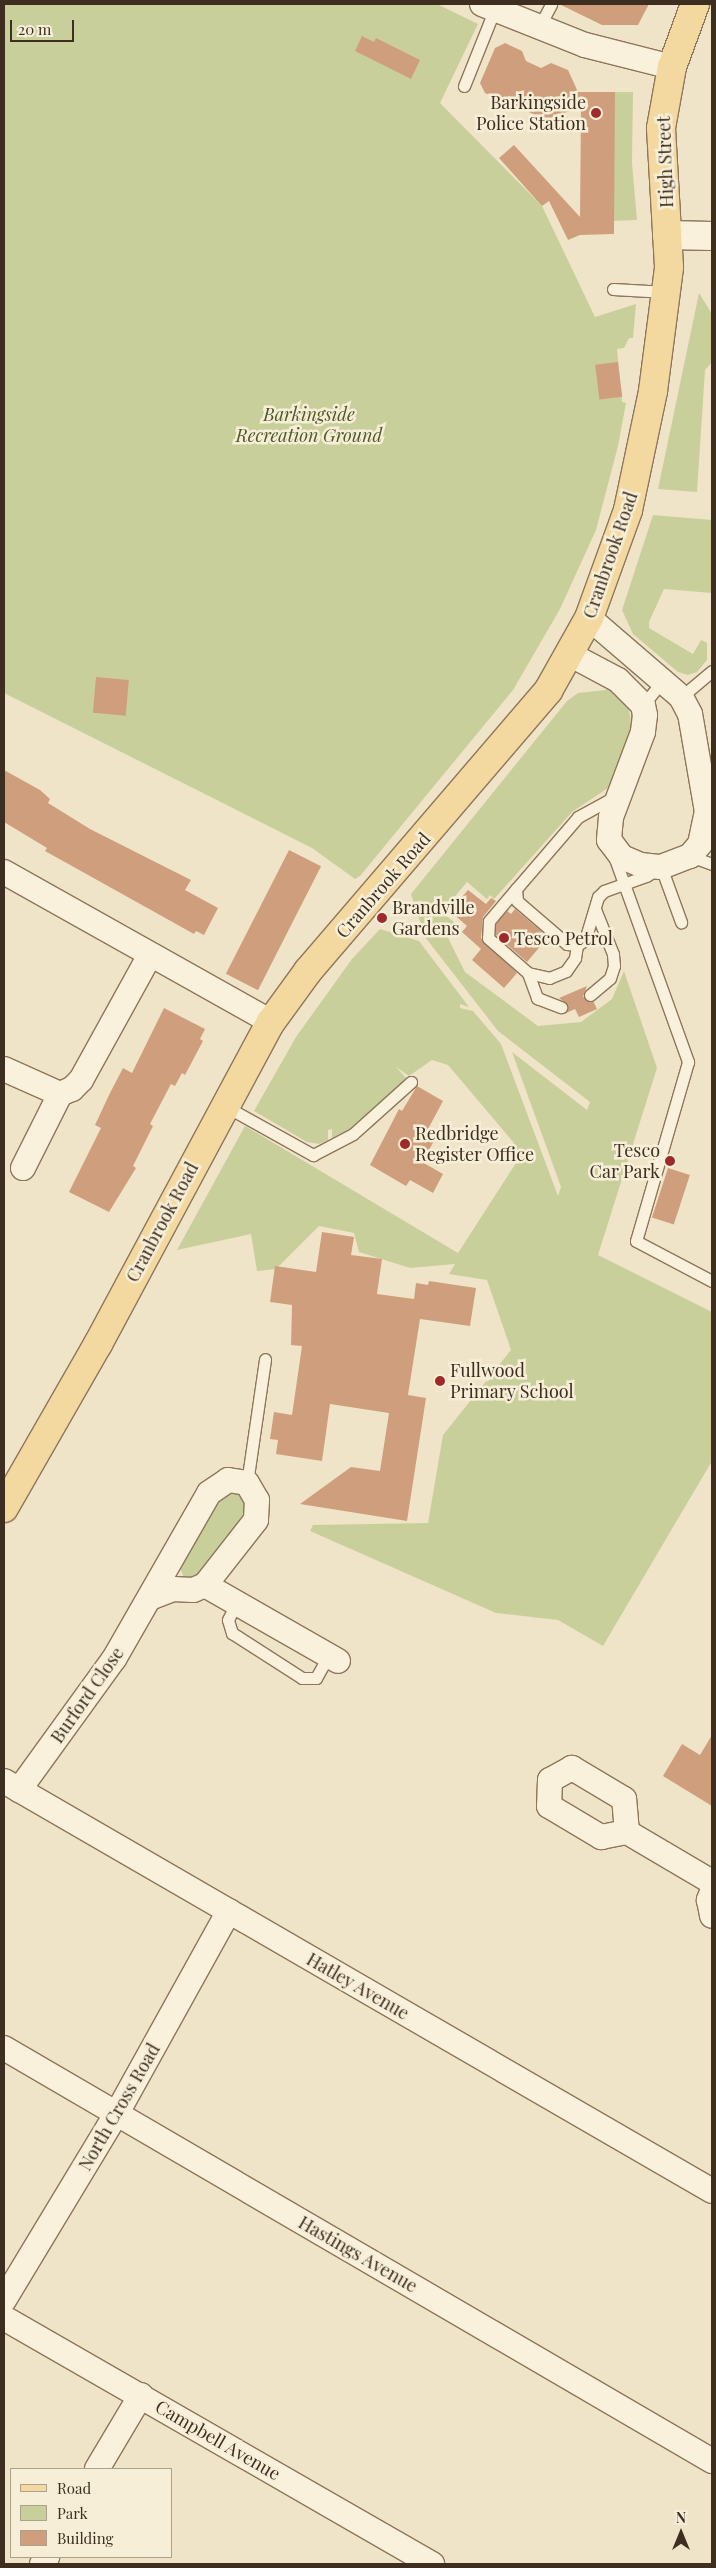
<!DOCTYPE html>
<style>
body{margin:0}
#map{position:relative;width:716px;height:2568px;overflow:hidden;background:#f0e4c8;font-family:"Playfair Display",serif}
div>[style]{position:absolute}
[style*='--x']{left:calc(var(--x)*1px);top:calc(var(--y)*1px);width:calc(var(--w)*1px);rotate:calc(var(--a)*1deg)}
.green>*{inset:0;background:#c9cf9b}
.building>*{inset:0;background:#cf9f7d;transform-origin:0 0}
.roads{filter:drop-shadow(1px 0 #8d765c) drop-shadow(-1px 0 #8d765c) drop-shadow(0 1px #8d765c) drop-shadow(0 -1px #8d765c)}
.service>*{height:11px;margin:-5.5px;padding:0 5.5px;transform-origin:5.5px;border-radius:5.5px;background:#faf1dc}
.minor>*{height:24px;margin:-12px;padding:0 12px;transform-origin:12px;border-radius:12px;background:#faf1dc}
.tertiary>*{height:28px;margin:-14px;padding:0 14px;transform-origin:14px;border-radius:14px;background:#faf1dc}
.primary>*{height:28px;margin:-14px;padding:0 14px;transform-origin:14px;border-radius:14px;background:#f3d9a0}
.dots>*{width:14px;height:14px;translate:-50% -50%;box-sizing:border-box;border:2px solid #f7eed8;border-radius:50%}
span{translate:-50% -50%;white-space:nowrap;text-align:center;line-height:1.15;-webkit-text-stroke:5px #f7eed8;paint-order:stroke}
.poi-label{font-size:18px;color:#3d2e20}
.right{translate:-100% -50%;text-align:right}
.left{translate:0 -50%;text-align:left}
.street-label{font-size:18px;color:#3d2e20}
.park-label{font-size:18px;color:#4d5a26;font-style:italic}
.frame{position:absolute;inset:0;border:5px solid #3d2e20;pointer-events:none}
.legend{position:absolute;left:10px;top:2468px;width:162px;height:90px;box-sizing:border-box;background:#f7eed8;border:1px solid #ada18e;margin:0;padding:6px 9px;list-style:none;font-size:15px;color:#3d2e20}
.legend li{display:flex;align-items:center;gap:10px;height:25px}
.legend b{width:25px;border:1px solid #ada18e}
.north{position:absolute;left:656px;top:2508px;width:50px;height:50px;-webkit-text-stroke:4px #f7eed8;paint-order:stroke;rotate:0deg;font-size:14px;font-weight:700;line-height:20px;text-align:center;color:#3d2e20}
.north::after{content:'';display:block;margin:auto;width:18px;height:22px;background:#3d2e20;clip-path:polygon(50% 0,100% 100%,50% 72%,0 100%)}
.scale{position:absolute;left:10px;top:20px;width:64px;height:22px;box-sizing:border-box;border:2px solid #3d2e20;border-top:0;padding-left:6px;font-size:15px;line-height:18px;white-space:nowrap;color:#3d2e20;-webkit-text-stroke:4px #f7eed8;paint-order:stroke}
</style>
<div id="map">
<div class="green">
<i style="clip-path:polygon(4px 4px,437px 4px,478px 24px,440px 103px,542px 206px,595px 317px,636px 304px,633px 338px,629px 338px,624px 348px,617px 349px,622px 402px,626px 403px,618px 446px,596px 530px,560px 609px,513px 690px,360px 876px,355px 879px,312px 848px,4px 693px)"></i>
<i style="clip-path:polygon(615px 92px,633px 92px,632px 163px,637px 220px,609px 221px)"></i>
<i style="clip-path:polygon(699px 293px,712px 314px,712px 362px,705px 370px,697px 492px,658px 489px)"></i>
<i style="clip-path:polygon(653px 515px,712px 520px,712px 593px,664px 589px,649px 622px,649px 628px,693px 654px,701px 640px,707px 643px,707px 660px,697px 672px,688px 675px,678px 672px,633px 634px,622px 610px)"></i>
<i style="clip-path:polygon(608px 686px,628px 705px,632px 727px,608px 788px,572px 812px,494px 899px,490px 895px,487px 899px,467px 882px,442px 912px,456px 924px,447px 936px,465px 972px,538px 1026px,581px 1022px,612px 999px,624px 971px,657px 1068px,598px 1255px,712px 1312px,712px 1461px,603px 1646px,558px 1620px,496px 1613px,310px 1531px,313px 1525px,428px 1523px,443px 1435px,511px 1350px,487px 1280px,449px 1274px,455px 1264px,410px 1268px,359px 1252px,354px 1233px,319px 1226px,276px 1269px,257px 1271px,251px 1234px,177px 1250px,245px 1126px,458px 1253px,516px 1163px,503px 1154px,514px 1143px,448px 1065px,432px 1060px,409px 1076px,396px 1067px,406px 1078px,357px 1125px,332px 1138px,332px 1129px,328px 1130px,328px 1140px,319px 1144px,307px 1142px,254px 1111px,296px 1037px,352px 959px,380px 929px,419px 941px,469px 1007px,460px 1004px,460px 1008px,473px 1011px,501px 1044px,558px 1196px,561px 1187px,512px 1052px,587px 1110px,590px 1102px,498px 1031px,425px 937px,411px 894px,567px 701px,578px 693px,606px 690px)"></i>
<i style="clip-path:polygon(222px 1491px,245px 1493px,249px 1514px,201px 1577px,184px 1578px,178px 1562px)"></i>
</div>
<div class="building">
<i style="clip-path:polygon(559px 4px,649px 4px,638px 25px,602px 25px)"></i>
<i style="clip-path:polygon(362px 36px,374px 42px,376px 38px,420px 60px,411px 79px,355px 51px)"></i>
<i style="clip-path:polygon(505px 43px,522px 51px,526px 61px,541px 68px,551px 63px,568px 70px,578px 92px,615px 92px,614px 234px,580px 235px,568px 240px,549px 201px,542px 206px,499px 158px,514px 145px,580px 217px,581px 106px,547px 120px,485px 93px,480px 83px,495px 48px)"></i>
<i style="left:618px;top:362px;width:35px;height:23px;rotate:83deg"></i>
<i style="left:96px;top:677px;width:33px;height:36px;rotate:5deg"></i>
<i style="clip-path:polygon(4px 770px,40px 790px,50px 799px,48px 803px,90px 829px,191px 880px,185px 890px,218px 908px,204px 935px,196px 931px,194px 934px,45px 851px,47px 848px,4px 822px)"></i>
<i style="left:289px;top:850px;width:36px;height:139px;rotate:27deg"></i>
<i style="clip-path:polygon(468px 890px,486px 904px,491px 898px,496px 901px,483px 917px,481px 938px,517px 973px,504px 988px,472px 960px,481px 949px,462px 932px,467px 926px,450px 911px)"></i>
<i style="clip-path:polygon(515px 909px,548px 937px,527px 962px,496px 935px,496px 924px,507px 911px,511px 914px)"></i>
<i style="clip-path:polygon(587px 986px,583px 997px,593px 1001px,597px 1009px,579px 1017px,575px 1009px,564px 1014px,568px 1005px,559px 998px)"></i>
<i style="clip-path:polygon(164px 1008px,205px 1029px,200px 1039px,203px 1041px,185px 1075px,182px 1073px,175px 1086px,171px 1084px,150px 1124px,153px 1126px,133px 1166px,136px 1168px,109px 1212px,69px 1192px,101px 1128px,95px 1125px,110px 1093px,123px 1068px,132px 1073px)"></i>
<i style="clip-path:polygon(417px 1086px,443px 1101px,428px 1129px,438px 1134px,422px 1162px,443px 1174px,433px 1193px,410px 1180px,406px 1186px,370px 1165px,399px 1109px,402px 1111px)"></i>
<i style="left:668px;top:1168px;width:23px;height:52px;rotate:18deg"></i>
<i style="clip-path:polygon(322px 1232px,354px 1237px,351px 1255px,382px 1259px,377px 1294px,414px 1299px,416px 1283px,428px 1285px,429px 1281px,476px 1288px,470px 1326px,420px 1319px,408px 1395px,426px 1398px,407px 1521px,300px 1504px,351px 1467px,380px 1471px,389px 1413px,330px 1404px,322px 1461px,276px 1454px,278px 1440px,270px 1439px,274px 1412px,292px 1415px,302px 1346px,291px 1345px,292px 1305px,270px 1302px,275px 1266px,316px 1272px)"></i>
<i style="clip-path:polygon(712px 1735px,712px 1806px,663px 1776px,682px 1744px,700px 1755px)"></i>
</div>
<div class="roads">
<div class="service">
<i style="--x:539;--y:27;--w:26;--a:-62"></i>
<i style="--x:464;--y:86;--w:86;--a:-68.2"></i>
<i style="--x:613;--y:289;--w:53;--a:3.2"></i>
<i style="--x:681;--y:697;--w:40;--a:-40"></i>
<i style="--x:643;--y:705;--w:32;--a:-51"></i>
<i style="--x:618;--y:795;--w:46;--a:151.2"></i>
<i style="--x:578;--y:817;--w:95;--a:130.7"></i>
<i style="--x:516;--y:889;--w:12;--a:85"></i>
<i style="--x:517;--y:901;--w:66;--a:40.7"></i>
<i style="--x:567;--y:944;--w:10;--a:6"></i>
<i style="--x:577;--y:945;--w:9;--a:-32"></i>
<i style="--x:585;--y:940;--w:45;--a:-73.2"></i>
<i style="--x:598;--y:897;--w:8;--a:-45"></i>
<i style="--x:604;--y:891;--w:45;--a:-19.7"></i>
<i style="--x:646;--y:876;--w:17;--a:-31"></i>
<i style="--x:661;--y:867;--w:59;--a:70"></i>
<i style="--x:614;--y:856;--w:219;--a:70.2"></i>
<i style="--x:688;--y:1062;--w:186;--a:106.2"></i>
<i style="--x:636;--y:1241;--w:86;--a:27.8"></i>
<i style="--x:690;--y:856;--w:23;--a:20"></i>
<i style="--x:516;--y:889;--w:42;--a:130.2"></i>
<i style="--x:489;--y:921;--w:17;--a:93"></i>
<i style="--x:488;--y:938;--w:53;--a:41.2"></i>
<i style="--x:528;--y:973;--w:22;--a:13"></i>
<i style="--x:549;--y:978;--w:18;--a:-22"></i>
<i style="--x:566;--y:971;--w:16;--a:-55"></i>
<i style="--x:575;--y:958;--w:13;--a:-81"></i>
<i style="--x:528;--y:973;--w:27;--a:70"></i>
<i style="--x:537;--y:998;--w:26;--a:21"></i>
<i style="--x:590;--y:995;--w:26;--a:-40"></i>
<i style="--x:610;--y:978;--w:13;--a:-72"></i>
<i style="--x:614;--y:966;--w:12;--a:-95"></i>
<i style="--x:613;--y:954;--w:48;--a:-111.8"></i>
<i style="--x:225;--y:1106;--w:101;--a:29.1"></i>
<i style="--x:313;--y:1155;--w:45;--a:-27.7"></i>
<i style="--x:353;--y:1134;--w:78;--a:-41.9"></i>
<i style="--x:247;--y:1483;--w:125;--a:-81.7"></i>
<i style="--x:237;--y:1602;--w:20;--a:117"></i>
<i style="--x:228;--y:1620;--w:14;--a:73"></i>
<i style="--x:232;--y:1633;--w:83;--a:32.7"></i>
<i style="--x:302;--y:1678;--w:14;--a:0"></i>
<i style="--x:316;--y:1678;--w:26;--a:-61"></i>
</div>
<div class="minor">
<i style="--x:482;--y:4;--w:111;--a:21.7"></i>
<i style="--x:585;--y:45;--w:90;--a:14.2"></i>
<i style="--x:571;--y:655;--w:53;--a:28"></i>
<i style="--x:618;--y:680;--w:35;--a:45"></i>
<i style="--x:643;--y:705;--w:10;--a:79"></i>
<i style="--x:645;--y:715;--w:17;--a:97"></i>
<i style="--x:643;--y:732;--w:91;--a:110.6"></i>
<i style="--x:611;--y:817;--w:23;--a:95"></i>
<i style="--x:609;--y:840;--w:21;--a:53"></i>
<i style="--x:622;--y:857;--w:21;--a:23"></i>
<i style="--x:641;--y:865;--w:20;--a:6"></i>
<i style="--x:661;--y:867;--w:31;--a:-21"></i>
<i style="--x:690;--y:856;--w:16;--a:-50"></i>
<i style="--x:700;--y:844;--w:33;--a:-78"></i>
<i style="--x:707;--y:812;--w:99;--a:-99.8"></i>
<i style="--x:690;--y:714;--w:19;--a:-118"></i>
<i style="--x:681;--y:697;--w:121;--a:-139.3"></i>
<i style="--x:4;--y:872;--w:306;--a:29.3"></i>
<i style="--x:4;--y:1069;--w:61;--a:24.1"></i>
<i style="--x:60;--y:1094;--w:13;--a:-23"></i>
<i style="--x:72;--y:1089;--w:13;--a:-45"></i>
<i style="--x:81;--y:1080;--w:143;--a:-61.1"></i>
<i style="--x:23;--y:1168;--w:83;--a:-63.4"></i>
<i style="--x:205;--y:1585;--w:153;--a:29.7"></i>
<i style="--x:4;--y:1781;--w:818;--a:30.07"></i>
<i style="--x:19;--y:1790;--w:162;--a:-54.1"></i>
<i style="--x:114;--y:1659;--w:191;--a:-60.2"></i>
<i style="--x:209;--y:1493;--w:23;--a:-34"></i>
<i style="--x:228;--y:1480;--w:19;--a:9"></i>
<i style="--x:247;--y:1483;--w:20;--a:60"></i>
<i style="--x:257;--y:1500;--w:20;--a:93"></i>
<i style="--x:256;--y:1520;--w:83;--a:128.1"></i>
<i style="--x:205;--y:1585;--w:13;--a:157"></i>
<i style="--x:193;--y:1590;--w:20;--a:-177"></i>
<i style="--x:173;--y:1589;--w:25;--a:159"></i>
<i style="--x:627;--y:1832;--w:33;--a:-95"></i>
<i style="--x:624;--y:1799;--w:61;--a:-149.2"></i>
<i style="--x:572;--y:1768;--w:25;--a:151"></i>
<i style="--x:550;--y:1780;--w:26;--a:92"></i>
<i style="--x:549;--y:1806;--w:61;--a:30.8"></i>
<i style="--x:601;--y:1837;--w:26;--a:-11"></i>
<i style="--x:627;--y:1832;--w:99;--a:30.5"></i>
<i style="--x:712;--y:1892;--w:9;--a:111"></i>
<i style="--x:709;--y:1900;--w:16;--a:79"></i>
<i style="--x:4;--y:2048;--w:820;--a:30.26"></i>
<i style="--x:4;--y:2300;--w:218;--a:-58.9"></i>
<i style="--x:117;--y:2113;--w:231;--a:-61"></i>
<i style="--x:4;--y:2318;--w:494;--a:29.9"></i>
<i style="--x:97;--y:2469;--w:86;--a:-59.3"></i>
<i style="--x:42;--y:2564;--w:9;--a:-54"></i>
</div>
<div class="tertiary">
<i style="--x:667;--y:235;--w:45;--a:1.3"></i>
</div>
<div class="primary">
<i style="--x:4;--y:1508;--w:189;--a:-60.2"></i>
<i style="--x:98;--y:1344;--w:366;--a:-61.8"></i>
<i style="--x:271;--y:1022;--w:63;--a:-54"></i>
<i style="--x:308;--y:971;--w:369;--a:-49.4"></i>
<i style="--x:548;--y:691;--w:84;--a:-60.7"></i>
<i style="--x:589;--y:618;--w:115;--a:-70.1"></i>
<i style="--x:628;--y:510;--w:122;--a:-78.1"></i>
<i style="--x:653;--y:391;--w:125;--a:-82.6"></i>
<i style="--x:669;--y:267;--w:139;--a:-93.3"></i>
<i style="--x:661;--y:128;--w:62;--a:-79.8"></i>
<i style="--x:672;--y:67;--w:67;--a:-69.9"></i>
</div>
</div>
<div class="dots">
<i style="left:596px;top:113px;background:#9e2a2b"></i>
<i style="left:382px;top:918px;background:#9e2a2b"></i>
<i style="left:504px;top:938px;background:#9e2a2b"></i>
<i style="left:405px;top:1144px;background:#9e2a2b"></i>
<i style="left:670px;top:1161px;background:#9e2a2b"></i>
<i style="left:440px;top:1381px;background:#9e2a2b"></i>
</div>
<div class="poi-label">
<span class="right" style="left:586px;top:113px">Barkingside<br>Police Station</span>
<span class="left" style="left:392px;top:918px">Brandville<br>Gardens</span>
<span class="left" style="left:514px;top:938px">Tesco Petrol</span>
<span class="left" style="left:415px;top:1144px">Redbridge<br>Register Office</span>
<span class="right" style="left:660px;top:1161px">Tesco<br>Car Park</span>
<span class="left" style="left:450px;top:1381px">Fullwood<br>Primary School</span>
</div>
<div class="street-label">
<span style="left:665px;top:162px;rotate:-92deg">High Street</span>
<span style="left:610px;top:555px;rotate:-71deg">Cranbrook Road</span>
<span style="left:383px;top:885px;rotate:-49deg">Cranbrook Road</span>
<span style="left:162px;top:1222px;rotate:-62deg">Cranbrook Road</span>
<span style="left:87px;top:1695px;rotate:-55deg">Burford Close</span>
<span style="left:358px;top:1986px;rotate:30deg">Hatley Avenue</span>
<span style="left:119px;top:2107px;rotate:-60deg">North Cross Road</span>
<span style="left:358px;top:2254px;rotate:30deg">Hastings Avenue</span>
<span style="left:218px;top:2440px;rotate:30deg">Campbell Avenue</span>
</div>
<div class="park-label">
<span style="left:309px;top:425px">Barkingside<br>Recreation Ground</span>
</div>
<div class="frame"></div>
<ul class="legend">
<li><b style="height:6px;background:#f3d9a0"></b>Road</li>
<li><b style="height:14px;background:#c9cf9b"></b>Park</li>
<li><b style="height:14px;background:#cf9f7d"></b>Building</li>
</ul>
<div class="north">N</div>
<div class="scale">20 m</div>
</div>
